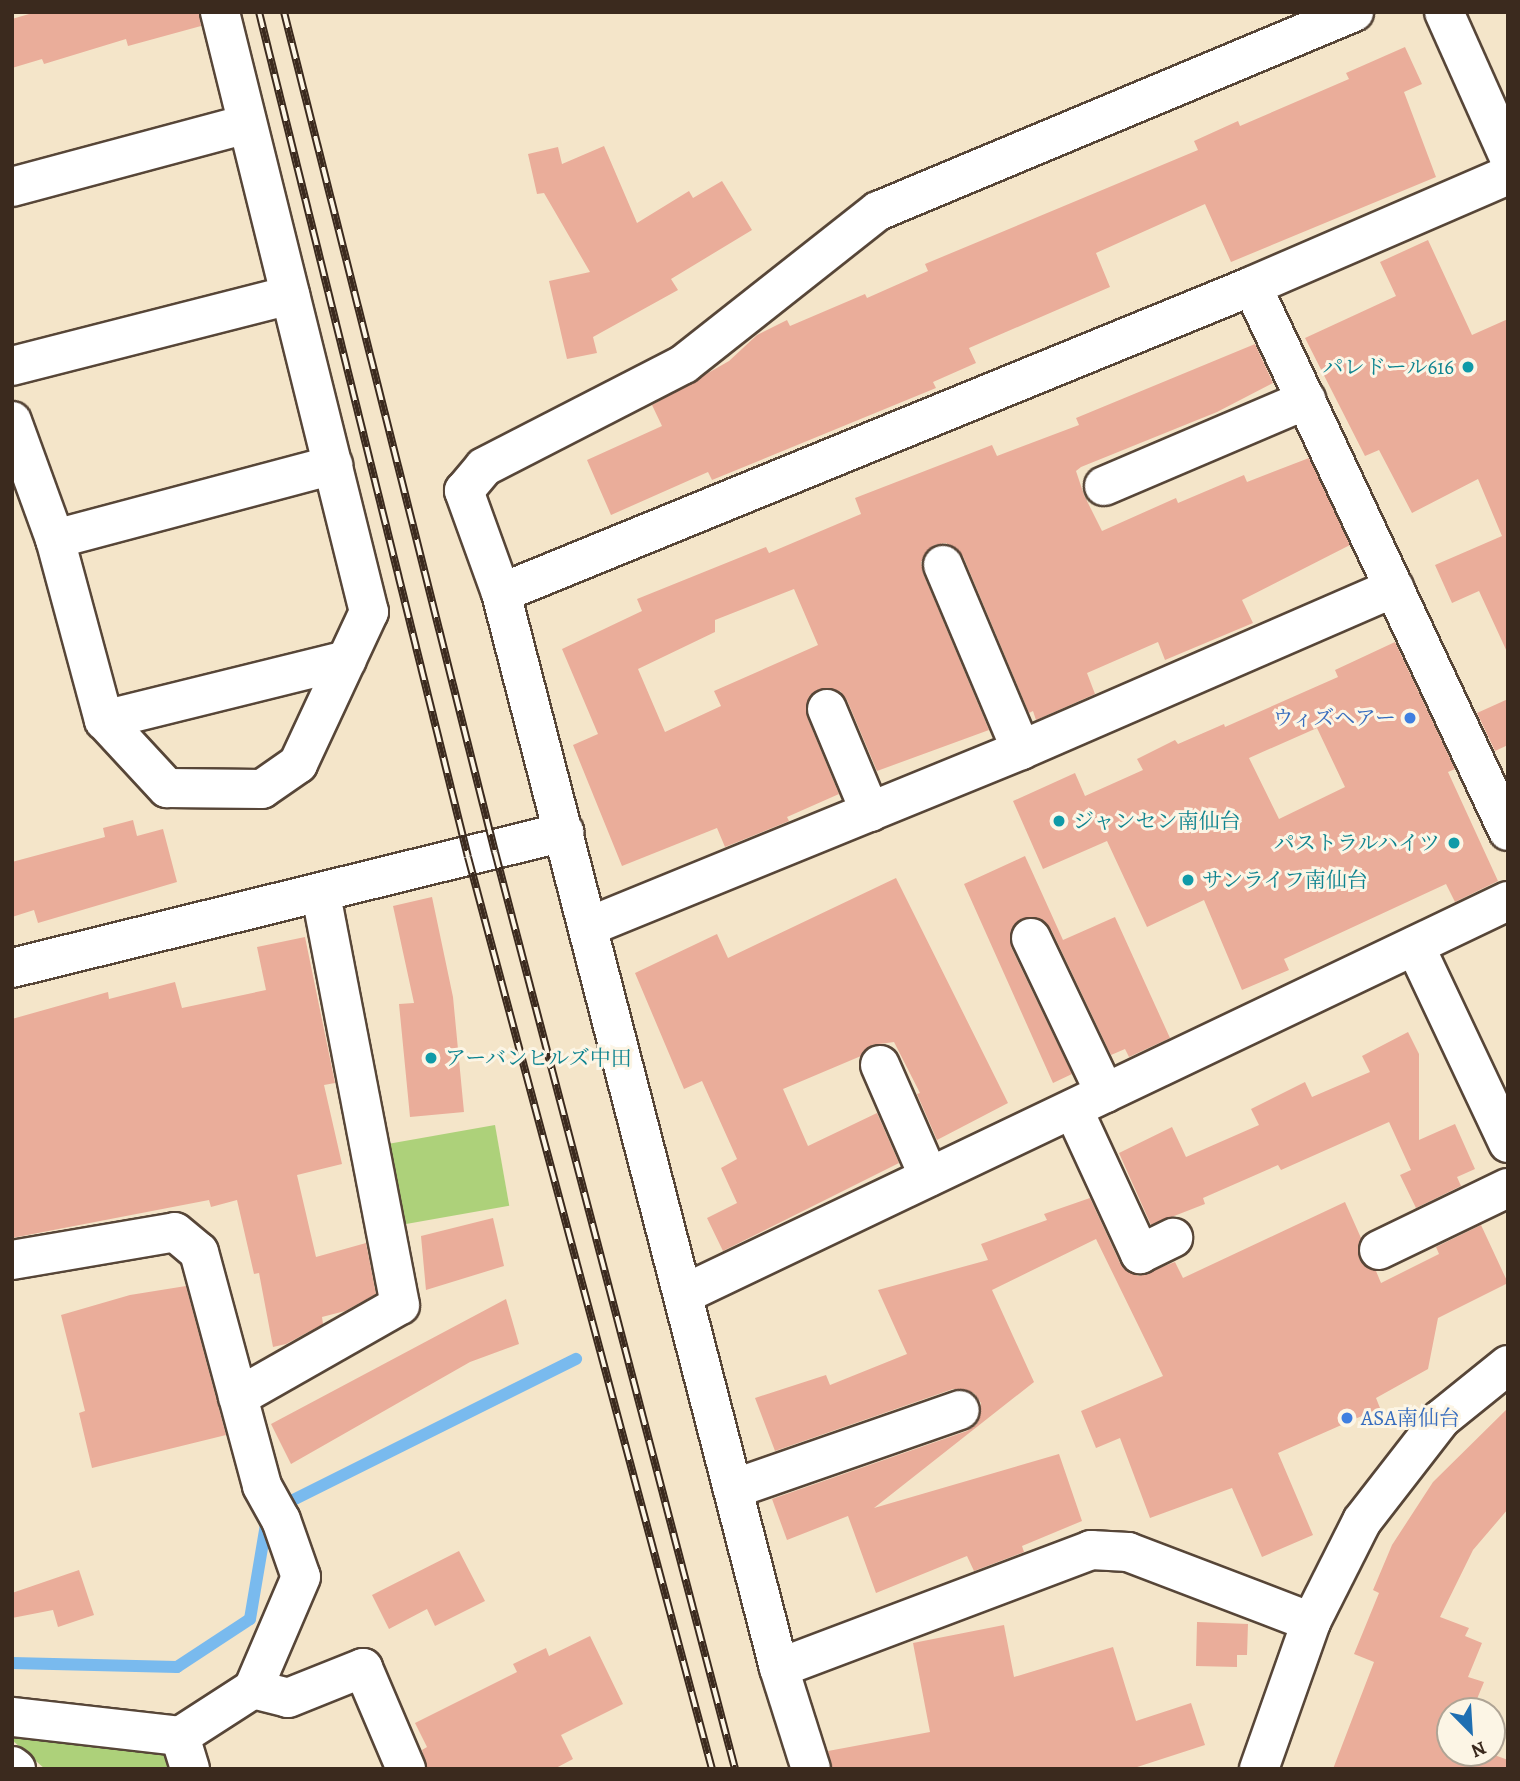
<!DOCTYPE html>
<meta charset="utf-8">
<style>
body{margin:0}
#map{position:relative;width:1520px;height:1781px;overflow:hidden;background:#f4e5c9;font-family:Alegreya,"Noto Serif JP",serif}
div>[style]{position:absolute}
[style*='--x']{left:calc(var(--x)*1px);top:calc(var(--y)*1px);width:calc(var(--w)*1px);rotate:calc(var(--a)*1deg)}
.green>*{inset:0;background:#add17a;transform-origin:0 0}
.stream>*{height:12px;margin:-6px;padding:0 6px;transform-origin:6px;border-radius:6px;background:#79baee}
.building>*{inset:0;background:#eaad9a}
.roads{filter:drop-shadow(2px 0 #574638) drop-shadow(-2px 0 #574638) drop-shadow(0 2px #574638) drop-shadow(0 -2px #574638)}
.minor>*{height:38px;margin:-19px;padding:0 19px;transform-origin:19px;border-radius:19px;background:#fff}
.rail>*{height:8px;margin-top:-4px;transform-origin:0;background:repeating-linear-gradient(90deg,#fcf5e5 0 16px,#3b2a1e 0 32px);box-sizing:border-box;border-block:2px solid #3b2a1e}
.dots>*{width:19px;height:19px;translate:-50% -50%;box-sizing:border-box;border:4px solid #fcf5e5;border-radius:50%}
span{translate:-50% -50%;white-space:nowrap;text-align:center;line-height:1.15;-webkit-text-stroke:6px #fcf5e5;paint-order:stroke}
.culture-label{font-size:21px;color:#0d838f}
.right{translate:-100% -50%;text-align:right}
.left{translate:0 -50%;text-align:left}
.shop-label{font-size:21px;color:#366cbe}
.frame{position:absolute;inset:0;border:14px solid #3b2a1e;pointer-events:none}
.north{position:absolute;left:1436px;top:1697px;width:70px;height:70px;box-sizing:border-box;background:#fcf5e5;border:2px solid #afa495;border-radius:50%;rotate:156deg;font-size:19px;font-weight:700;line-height:28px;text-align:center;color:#3b2a1e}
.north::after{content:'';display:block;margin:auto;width:24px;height:32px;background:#1f6fb2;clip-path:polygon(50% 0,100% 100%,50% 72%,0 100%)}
</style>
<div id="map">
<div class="green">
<i style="left:495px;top:1125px;width:82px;height:109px;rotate:80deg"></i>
<i style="clip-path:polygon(12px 1726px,164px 1742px,176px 1769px,45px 1769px,12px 1740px)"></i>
</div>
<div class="stream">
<i style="--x:279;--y:1507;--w:332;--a:-26.5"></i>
<i style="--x:12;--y:1663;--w:165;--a:1.4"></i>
<i style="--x:177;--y:1667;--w:87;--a:-33.3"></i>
<i style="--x:250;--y:1619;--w:101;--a:-80.4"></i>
</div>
<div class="building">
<i style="clip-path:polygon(36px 12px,199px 12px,201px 26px,128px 46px,126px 39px,44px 64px,42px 59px,12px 68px,12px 19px)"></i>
<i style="clip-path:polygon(1405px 47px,1422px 84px,1404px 92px,1436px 177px,1231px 262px,1205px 204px,1096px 253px,1110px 287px,969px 348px,976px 363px,933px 382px,936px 388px,712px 480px,708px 472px,611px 515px,587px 460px,662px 426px,652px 405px,729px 361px,757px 335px,787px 320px,790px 326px,865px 294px,867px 298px,928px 271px,925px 264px,1198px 150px,1194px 141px,1238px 121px,1240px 126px,1349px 79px,1346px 73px)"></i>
<i style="clip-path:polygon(604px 146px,637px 223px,689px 191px,693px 198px,722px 181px,752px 230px,671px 279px,678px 290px,593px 337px,597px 353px,567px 359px,549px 281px,590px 272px,544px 193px,537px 194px,528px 154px,558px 147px,562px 164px)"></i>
<i style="clip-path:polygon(1428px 240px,1472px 335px,1508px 319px,1508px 654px,1479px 591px,1452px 603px,1435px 565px,1502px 536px,1478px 479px,1412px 513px,1379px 450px,1365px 456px,1305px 338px,1396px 296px,1380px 262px)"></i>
<i style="clip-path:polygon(evenodd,1255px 344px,1273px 383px,1217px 412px,1081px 467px,1076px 471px,1084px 495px,1102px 531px,1176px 498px,1178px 503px,1244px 475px,1247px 482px,1309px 458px,1350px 545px,1242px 600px,1253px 623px,1165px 660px,1158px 642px,1087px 673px,1095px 694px,1036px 720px,1033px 711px,1029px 713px,963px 556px,946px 543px,934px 545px,921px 562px,923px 573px,989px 730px,877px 771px,847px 700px,840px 691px,819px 689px,809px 696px,807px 717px,839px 794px,787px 817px,789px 821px,725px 847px,717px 828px,622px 866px,573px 745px,598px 734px,562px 649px,642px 611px,637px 599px,766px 547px,769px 553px,861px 514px,855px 498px,992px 445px,997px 456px,1079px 425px,1076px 418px,1255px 344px,794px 589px,818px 645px,714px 691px,721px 706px,665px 732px,638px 669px,715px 632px,715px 620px,794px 589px)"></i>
<i style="clip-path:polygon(evenodd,1395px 642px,1455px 769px,1448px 772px,1498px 881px,1455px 902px,1446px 884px,1284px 959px,1289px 970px,1242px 990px,1204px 900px,1147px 927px,1107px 841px,1043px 869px,1013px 801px,1075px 773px,1085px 796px,1143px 770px,1137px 759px,1175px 740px,1178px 744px,1224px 724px,1225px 727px,1338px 677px,1335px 670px,1395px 642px,1317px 728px,1345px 787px,1279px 819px,1249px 758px,1317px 728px)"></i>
<i style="clip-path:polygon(1508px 699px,1508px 745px,1495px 751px,1477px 713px)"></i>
<i style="clip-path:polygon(133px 820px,137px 836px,163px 829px,177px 882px,38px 923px,34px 910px,12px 917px,12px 862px,105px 837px,103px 828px)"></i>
<i style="clip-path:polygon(1025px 856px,1063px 940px,1115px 917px,1170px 1038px,1129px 1057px,1125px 1049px,1111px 1055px,1051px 929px,1043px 920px,1022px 918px,1013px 926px,1011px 947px,1072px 1074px,1053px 1083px,964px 884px)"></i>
<i style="clip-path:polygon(896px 878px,1008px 1103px,937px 1140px,917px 1094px,920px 1093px,894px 1042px,872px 1045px,861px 1056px,783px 1089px,808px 1146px,877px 1113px,899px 1163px,723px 1251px,707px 1218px,737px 1203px,721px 1168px,737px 1159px,702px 1081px,684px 1089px,635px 973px,717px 934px,728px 958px)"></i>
<i style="clip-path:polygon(432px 897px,453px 997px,464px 1112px,410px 1117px,399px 1004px,414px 1003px,393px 906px)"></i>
<i style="clip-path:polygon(305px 937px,335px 1083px,324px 1085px,342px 1164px,297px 1175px,316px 1257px,366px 1243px,376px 1294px,345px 1311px,322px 1317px,323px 1324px,286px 1344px,273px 1347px,259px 1273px,254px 1274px,237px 1200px,211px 1207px,209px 1200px,12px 1238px,12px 1019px,108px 992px,109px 999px,175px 982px,182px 1008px,266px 990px,257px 947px)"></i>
<i style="clip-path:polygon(1408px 1032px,1419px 1054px,1419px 1140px,1455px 1124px,1475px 1169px,1457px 1177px,1461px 1186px,1416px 1208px,1400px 1175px,1411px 1170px,1389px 1122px,1281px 1170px,1278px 1165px,1203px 1198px,1205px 1204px,1151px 1225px,1119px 1153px,1172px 1127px,1186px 1157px,1259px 1125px,1251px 1109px,1305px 1082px,1312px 1097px,1370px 1072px,1362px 1056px)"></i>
<i style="clip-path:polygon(1090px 1198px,1120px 1263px,1138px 1276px,1175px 1262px,1183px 1278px,1345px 1202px,1361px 1238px,1359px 1259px,1376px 1271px,1381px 1283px,1439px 1254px,1436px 1247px,1481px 1225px,1508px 1283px,1438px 1318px,1428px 1369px,1376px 1398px,1380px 1408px,1278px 1453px,1313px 1535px,1262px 1557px,1232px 1488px,1150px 1518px,1120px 1438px,1096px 1448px,1081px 1411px,1163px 1376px,1096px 1239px,992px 1290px,1034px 1382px,874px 1508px,1059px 1454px,1082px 1521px,1022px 1546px,1024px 1552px,974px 1571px,967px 1556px,876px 1593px,848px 1516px,787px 1540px,772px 1499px,967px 1431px,977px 1424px,981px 1403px,974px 1393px,953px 1389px,775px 1451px,755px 1398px,826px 1375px,830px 1385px,907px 1354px,878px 1290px,988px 1260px,981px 1244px,1047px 1220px,1044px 1214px)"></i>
<i style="clip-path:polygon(493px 1218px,504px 1266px,426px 1290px,421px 1236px)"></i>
<i style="clip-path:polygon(186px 1286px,226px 1435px,92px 1468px,79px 1413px,85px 1411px,61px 1315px,130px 1295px)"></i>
<i style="clip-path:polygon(506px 1299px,519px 1344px,470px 1362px,291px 1464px,271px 1424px)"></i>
<i style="clip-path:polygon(1508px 1408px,1508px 1509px,1473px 1550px,1440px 1617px,1469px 1628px,1465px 1636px,1482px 1643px,1468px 1677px,1484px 1682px,1472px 1711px,1450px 1711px,1450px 1753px,1489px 1753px,1508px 1760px,1508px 1769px,1333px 1769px,1374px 1662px,1354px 1654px,1379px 1593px,1373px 1590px,1392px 1545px,1433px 1482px)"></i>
<i style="clip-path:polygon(459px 1551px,485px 1601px,435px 1626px,427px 1609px,389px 1629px,372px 1595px)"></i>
<i style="clip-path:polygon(79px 1570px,94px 1615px,58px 1627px,53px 1610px,12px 1618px,12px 1593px)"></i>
<i style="clip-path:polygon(1197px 1622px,1248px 1624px,1247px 1655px,1237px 1655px,1237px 1667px,1196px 1666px)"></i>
<i style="clip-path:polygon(1004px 1625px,1014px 1677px,1113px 1647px,1136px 1721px,1191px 1703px,1205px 1745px,1131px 1769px,832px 1769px,828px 1751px,930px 1732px,913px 1643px)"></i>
<i style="clip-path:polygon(590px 1636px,623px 1704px,561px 1735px,573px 1759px,554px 1769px,427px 1769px,422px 1750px,427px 1747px,415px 1723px,517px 1672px,513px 1664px,546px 1648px,549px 1656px)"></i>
</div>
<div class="roads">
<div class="minor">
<i style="--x:1444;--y:12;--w:157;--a:65.9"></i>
<i style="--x:12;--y:187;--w:243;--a:-15"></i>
<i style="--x:1252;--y:286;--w:602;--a:64.84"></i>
<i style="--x:12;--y:366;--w:287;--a:-14.3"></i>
<i style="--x:12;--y:421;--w:126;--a:70"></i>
<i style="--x:55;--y:539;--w:188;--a:74.9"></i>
<i style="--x:104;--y:720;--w:93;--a:47.2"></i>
<i style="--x:167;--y:788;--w:95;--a:0.6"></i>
<i style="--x:262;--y:789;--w:44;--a:-34.8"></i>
<i style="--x:298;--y:764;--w:168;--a:-65"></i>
<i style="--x:369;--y:612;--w:618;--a:-103.95"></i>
<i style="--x:1104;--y:486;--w:220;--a:-23.1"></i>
<i style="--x:55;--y:539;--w:288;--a:-14.9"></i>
<i style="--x:943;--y:565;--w:201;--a:67.1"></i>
<i style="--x:501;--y:593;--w:811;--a:-22.23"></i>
<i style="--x:1252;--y:286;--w:279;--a:-23.4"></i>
<i style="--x:827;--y:709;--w:112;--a:67.3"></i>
<i style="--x:104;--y:720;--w:250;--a:-13.9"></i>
<i style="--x:590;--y:926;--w:466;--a:-22.2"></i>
<i style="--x:1021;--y:750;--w:407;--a:-23.5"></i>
<i style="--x:1031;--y:938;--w:172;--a:64.5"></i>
<i style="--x:1415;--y:946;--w:218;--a:64.7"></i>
<i style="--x:12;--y:968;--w:569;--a:-13.84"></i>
<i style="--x:880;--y:1065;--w:122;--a:66.4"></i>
<i style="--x:1073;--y:1109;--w:160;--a:65.2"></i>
<i style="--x:1140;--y:1254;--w:37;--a:-26"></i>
<i style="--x:1379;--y:1250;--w:143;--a:-25.7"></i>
<i style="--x:12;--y:1260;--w:165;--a:-9.7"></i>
<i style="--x:175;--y:1232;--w:31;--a:40"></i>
<i style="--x:199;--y:1252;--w:242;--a:74.9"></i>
<i style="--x:262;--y:1486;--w:39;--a:61"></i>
<i style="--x:281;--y:1520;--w:60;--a:70.7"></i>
<i style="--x:301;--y:1577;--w:122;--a:113.2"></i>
<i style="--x:253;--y:1689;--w:87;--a:147.2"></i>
<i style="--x:180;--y:1736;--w:169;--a:-173.5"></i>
<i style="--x:684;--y:1294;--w:913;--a:-25.5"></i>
<i style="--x:238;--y:1397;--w:186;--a:-29.6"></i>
<i style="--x:400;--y:1305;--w:419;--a:-100.9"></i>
<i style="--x:733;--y:1489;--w:240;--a:-19.2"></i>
<i style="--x:779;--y:1668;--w:334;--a:-20.7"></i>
<i style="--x:1091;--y:1550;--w:37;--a:3"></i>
<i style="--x:1128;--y:1552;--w:196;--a:20.9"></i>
<i style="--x:253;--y:1689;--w:36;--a:14"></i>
<i style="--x:288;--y:1698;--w:81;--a:-21.8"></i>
<i style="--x:363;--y:1668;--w:110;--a:66.9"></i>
<i style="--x:180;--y:1736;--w:34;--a:73"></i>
<i style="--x:12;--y:1766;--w:5;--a:37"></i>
<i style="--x:811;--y:1769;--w:106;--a:-107.6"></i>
<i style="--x:779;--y:1668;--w:1110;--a:-104.5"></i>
<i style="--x:501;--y:593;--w:109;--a:-109.9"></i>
<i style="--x:464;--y:491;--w:31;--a:-50"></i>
<i style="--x:484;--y:467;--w:225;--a:-27.2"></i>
<i style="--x:684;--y:364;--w:247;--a:-38.3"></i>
<i style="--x:878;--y:211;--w:516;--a:-22.69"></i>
<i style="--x:1259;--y:1769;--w:156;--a:-70.5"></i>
<i style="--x:1311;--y:1622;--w:113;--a:-63.2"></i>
<i style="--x:1362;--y:1521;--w:129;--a:-52.2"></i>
<i style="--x:1441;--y:1419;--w:86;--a:-38.9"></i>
</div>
</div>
<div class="rail">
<i style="--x:259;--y:12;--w:870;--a:76.11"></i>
<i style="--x:468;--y:857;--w:944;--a:75.02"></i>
<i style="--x:284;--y:12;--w:866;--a:75.9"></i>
<i style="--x:495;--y:852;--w:948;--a:75.33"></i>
</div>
<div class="dots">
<i style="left:1468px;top:367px;background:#0f9aa8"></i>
<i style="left:1410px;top:718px;background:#3f7fe0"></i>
<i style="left:1059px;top:821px;background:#0f9aa8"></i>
<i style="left:1454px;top:843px;background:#0f9aa8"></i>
<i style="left:1188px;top:880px;background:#0f9aa8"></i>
<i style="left:431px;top:1058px;background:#0f9aa8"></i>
<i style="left:1347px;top:1418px;background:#3f7fe0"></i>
</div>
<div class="culture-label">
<span class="right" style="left:1454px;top:367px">パレドール616</span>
<span class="left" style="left:1073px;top:821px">ジャンセン南仙台</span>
<span class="right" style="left:1440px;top:843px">パストラルハイツ</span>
<span class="left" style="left:1202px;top:880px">サンライフ南仙台</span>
<span class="left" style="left:445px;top:1058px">アーバンヒルズ中田</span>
</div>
<div class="shop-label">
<span class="right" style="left:1396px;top:718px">ウィズヘアー</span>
<span class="left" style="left:1361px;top:1418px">ASA南仙台</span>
</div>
<div class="frame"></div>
<div class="north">N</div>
</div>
